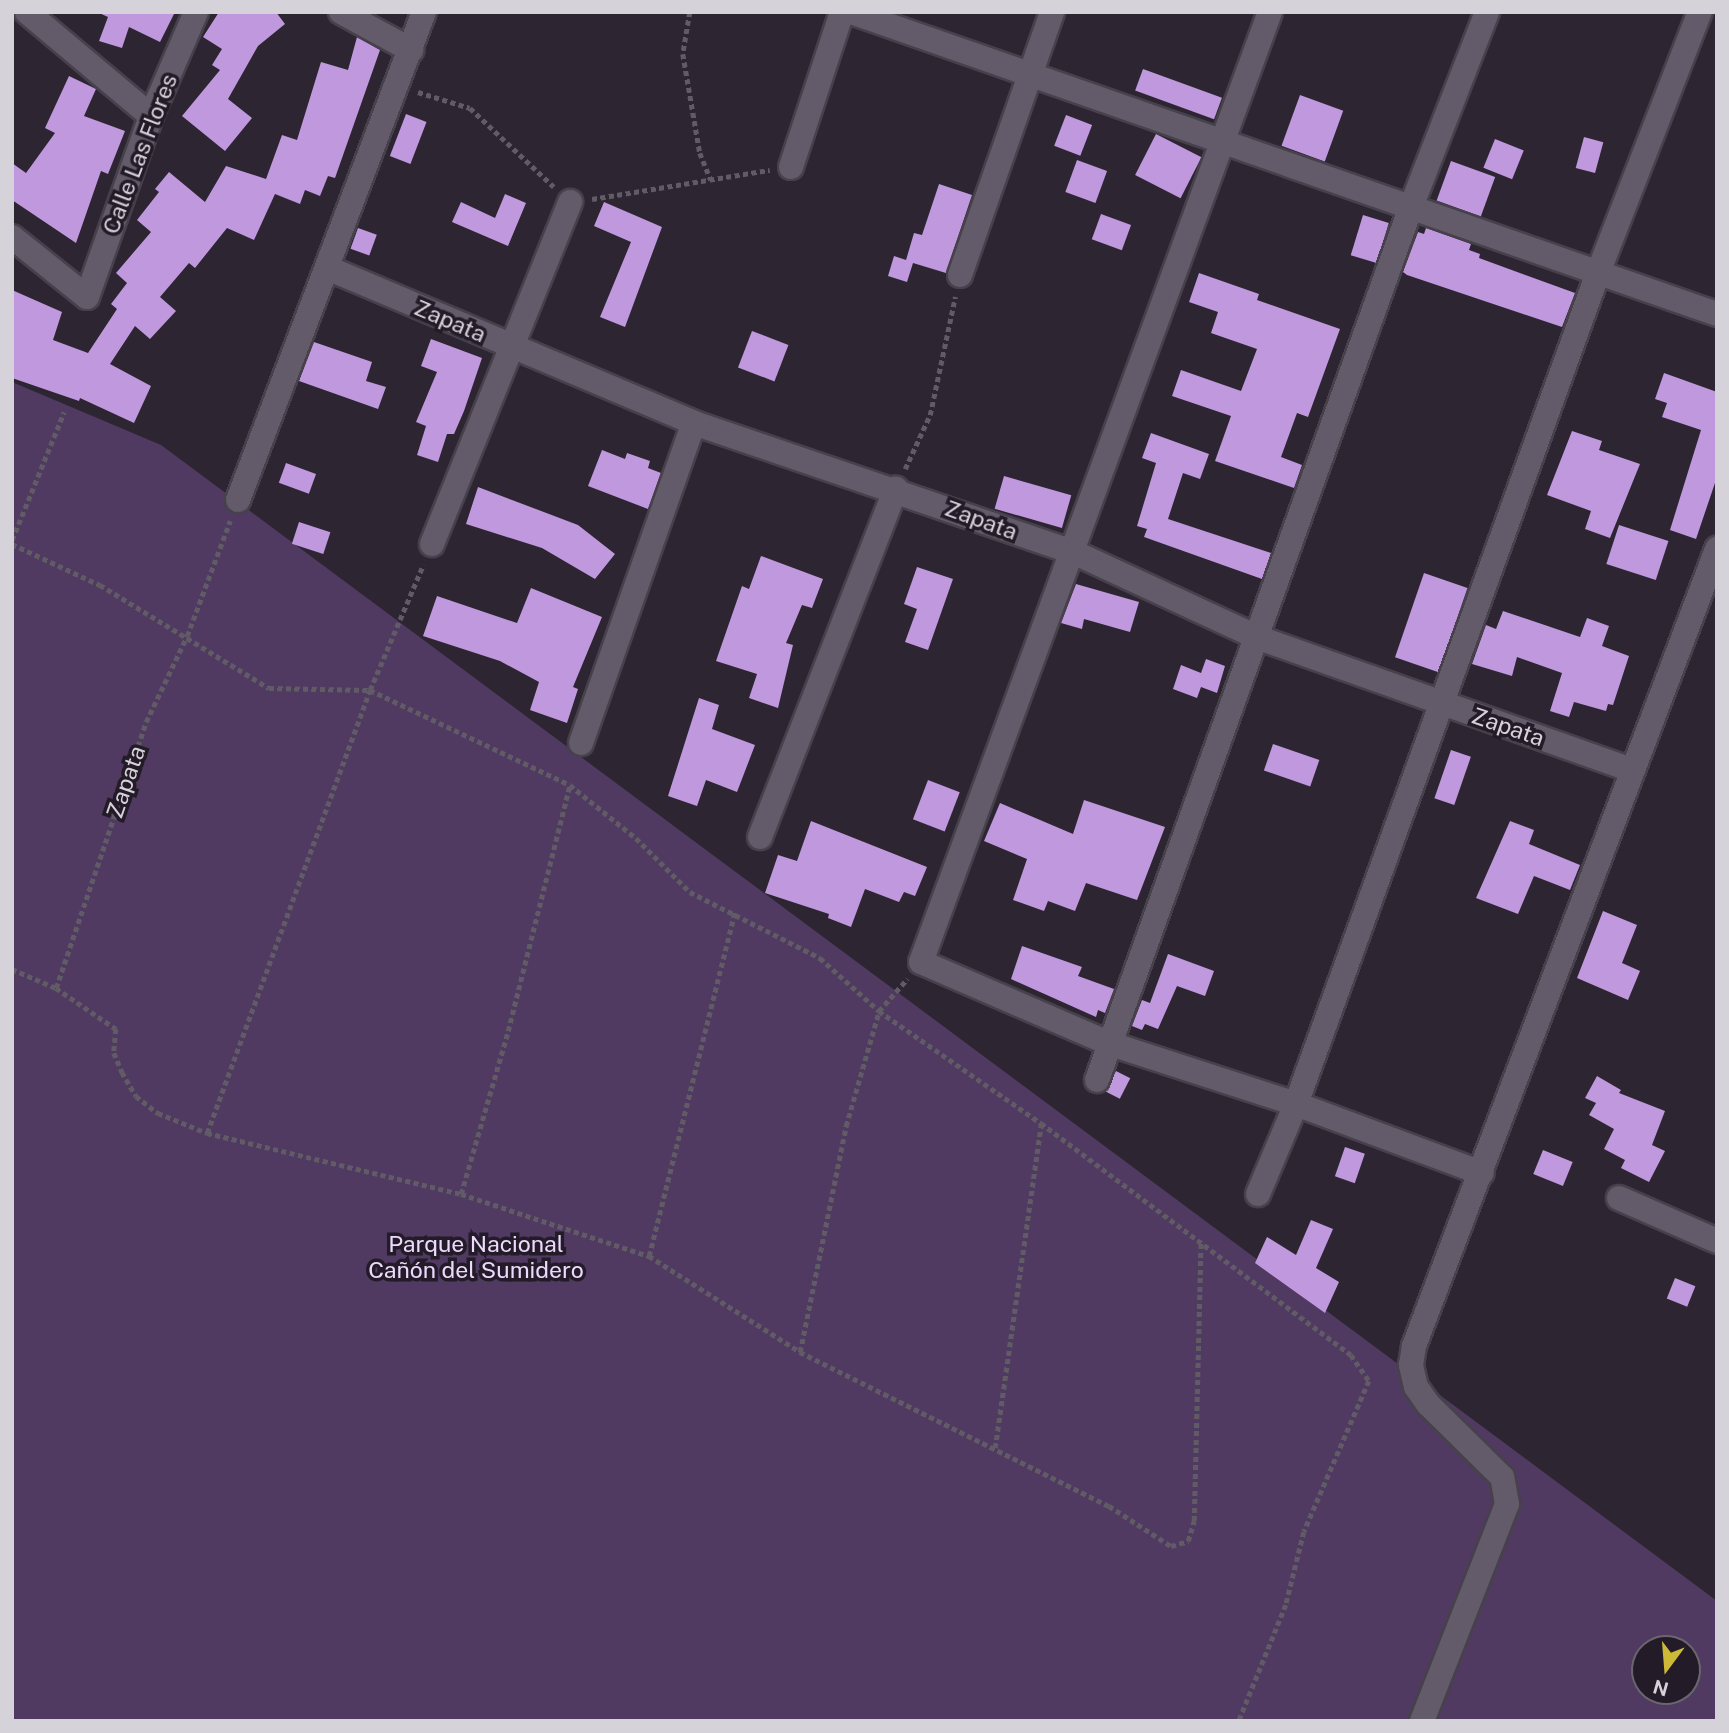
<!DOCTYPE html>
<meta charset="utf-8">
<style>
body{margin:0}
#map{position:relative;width:1729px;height:1733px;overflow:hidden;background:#2d2632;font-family:"Public Sans",sans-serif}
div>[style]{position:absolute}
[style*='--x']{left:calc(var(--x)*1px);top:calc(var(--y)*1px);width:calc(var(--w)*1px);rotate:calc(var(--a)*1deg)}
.green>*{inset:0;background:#503a61}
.building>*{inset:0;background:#bf98dd;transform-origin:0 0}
.path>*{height:4.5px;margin-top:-2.25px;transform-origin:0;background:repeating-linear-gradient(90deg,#615b66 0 5px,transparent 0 8.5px)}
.roads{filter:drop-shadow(2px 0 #47414c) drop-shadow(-2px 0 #47414c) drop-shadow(0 2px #47414c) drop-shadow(0 -2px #47414c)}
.street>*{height:24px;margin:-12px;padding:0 12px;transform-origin:12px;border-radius:12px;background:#635b6a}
span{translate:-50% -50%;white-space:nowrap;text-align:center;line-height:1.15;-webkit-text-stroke:7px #231c28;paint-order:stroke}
.street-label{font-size:23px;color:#d6d2da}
.park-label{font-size:23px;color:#edd9fe}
.frame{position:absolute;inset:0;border:14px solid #d6d2da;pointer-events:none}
.north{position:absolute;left:1631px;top:1635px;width:70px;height:70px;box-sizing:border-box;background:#231c28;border:2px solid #6b656f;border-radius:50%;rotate:196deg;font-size:19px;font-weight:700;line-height:28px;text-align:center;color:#d6d2da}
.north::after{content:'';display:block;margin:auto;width:24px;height:32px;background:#cdb938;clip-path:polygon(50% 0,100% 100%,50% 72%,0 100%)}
</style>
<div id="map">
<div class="green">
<i style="clip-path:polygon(evenodd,12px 382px,161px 445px,1717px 1601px,1717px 1721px,12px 1721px,12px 382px,1645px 1649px,1687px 1649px,1687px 1691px,1645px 1691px,1645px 1649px)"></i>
</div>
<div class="building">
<i style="clip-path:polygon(97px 12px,175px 12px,160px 42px,129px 27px,122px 48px,99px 41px,108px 17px)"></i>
<i style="clip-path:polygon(219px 12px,276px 12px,285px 24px,258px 46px,228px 99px,252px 118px,225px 151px,182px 116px,220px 70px,212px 65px,222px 49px,203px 37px)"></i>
<i style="clip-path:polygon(357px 37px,380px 50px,335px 178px,328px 176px,320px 196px,305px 190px,300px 204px,275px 194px,254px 240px,227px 228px,195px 268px,189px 263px,160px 297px,176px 311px,150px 339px,135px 326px,110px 364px,151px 386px,134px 423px,80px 398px,79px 401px,12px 378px,12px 290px,62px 312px,53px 340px,88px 353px,117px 309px,111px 304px,127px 283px,116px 273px,151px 232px,137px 220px,159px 192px,155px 189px,169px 172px,205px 202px,226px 166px,266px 179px,282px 135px,297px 140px,321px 62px,348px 70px)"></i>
<i style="left:1143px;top:69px;width:84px;height:23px;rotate:20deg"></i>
<i style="clip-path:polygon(69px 76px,96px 89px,84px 116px,125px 131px,108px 174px,101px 171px,76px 243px,12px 200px,12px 163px,26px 173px,55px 133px,45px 128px)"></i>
<i style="left:1300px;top:95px;width:46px;height:54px;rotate:20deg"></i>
<i style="left:406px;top:114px;width:22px;height:45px;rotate:21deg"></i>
<i style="left:1066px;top:115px;width:28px;height:33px;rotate:21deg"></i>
<i style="left:1156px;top:134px;width:51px;height:46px;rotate:27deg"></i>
<i style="left:1584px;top:137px;width:20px;height:32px;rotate:15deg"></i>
<i style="left:1495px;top:139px;width:31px;height:31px;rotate:22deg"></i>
<i style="left:1077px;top:160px;width:32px;height:34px;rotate:20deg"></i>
<i style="left:1451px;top:161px;width:47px;height:42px;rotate:20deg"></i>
<i style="clip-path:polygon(939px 184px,972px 195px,946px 273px,913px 263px,907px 282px,888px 276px,894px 256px,906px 260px,914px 233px,922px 235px)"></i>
<i style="clip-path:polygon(505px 194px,526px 203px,508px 246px,452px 222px,461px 202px,495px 218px)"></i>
<i style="clip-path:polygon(604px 202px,662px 227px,625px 327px,600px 317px,631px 242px,594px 226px)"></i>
<i style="left:1101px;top:214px;width:32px;height:27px;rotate:20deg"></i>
<i style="left:1363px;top:215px;width:27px;height:42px;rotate:17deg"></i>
<i style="left:358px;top:228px;width:20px;height:22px;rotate:20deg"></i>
<i style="clip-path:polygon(1426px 228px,1471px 244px,1469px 250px,1480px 254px,1479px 258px,1575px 293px,1562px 327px,1407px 275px,1403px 272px,1418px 232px,1424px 234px)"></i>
<i style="clip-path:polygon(1199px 273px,1259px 294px,1257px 300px,1340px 329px,1308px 417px,1297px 413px,1281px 457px,1302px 465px,1294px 488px,1215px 461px,1231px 416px,1172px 396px,1181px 370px,1241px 391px,1257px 349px,1211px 333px,1218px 312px,1189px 302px)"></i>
<i style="left:752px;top:331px;width:39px;height:39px;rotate:21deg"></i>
<i style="clip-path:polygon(431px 339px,482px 358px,464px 411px,454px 434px,447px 434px,438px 462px,417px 455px,426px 426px,416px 422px,437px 372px,421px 366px)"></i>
<i style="clip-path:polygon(314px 342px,372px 362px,366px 381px,386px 387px,378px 409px,299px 381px)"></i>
<i style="clip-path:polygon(1664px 373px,1717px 392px,1717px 477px,1696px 539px,1670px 530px,1701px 430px,1662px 417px,1667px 403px,1655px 399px)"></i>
<i style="clip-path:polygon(1572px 431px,1602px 441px,1599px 450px,1640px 464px,1610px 538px,1585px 529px,1591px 511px,1547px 495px)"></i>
<i style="clip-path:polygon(1151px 433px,1209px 454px,1200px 479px,1183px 473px,1168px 519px,1271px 553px,1262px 579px,1144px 537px,1147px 529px,1137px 526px,1156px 463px,1142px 458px)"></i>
<i style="clip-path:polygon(602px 450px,625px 459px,627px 453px,650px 461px,648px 468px,661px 473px,648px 509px,588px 486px)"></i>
<i style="left:286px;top:463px;width:32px;height:21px;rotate:20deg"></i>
<i style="left:1004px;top:476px;width:70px;height:34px;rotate:16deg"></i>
<i style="clip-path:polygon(478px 487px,578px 525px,615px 554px,595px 579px,542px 548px,466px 524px)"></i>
<i style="left:299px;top:522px;width:33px;height:23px;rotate:18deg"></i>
<i style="left:1619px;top:525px;width:52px;height:41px;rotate:18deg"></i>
<i style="clip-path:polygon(761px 556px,823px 579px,812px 608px,802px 605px,786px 643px,793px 645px,778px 708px,749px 698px,757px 674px,716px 661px,742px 586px,749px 589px)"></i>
<i style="clip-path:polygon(917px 567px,953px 579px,928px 650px,905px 642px,917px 609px,904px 604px)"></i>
<i style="left:1424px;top:573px;width:46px;height:89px;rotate:19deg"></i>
<i style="clip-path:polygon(1076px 584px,1139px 602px,1130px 632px,1084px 619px,1082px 629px,1061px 623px)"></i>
<i style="clip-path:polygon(531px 588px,602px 617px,573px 687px,578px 689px,567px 723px,530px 710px,539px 682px,500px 661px,423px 636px,437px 596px,517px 623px)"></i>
<i style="clip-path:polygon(1503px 611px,1580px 637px,1587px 618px,1609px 626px,1602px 646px,1629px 656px,1613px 705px,1608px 704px,1606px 711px,1574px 702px,1569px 717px,1550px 711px,1562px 673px,1517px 657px,1512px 676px,1472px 664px,1486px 625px,1496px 629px)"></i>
<i style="clip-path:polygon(1206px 659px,1225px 666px,1217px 693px,1201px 687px,1197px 698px,1173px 689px,1181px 665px,1201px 673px)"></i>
<i style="clip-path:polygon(699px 698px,719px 705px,712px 729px,755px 745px,737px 792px,706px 780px,697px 806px,668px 796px)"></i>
<i style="left:1273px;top:744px;width:49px;height:28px;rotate:19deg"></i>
<i style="left:1451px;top:750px;width:21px;height:51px;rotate:19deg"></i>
<i style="left:928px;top:780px;width:34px;height:42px;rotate:21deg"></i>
<i style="clip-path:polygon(1084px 800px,1165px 827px,1137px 900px,1086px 883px,1075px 911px,1048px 901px,1044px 911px,1013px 900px,1027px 859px,984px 841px,1000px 803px,1073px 834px)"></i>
<i style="clip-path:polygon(811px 821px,927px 867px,915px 896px,904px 892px,899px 902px,865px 889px,851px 927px,828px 918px,829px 914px,765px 893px,778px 855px,797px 861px)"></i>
<i style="clip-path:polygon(1510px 821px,1534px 830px,1529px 844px,1580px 865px,1570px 890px,1534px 876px,1518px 914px,1476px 898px)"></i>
<i style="clip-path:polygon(1603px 911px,1637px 925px,1622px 963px,1640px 971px,1628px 1000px,1577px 978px)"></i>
<i style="clip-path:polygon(1022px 946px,1082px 967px,1078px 976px,1114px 989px,1105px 1013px,1098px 1010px,1096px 1017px,1011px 979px)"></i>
<i style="clip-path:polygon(1168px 954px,1214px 971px,1205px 996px,1177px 986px,1158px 1029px,1145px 1024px,1142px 1030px,1132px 1026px,1142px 1000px,1150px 1003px)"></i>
<i style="left:1116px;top:1071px;width:16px;height:23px;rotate:27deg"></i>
<i style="clip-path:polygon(1597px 1076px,1621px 1090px,1619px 1093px,1665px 1111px,1652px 1145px,1665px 1151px,1649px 1182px,1621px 1168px,1625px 1160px,1604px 1149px,1614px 1129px,1589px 1115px,1596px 1103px,1585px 1098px)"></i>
<i style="left:1345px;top:1147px;width:21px;height:31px;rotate:19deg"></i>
<i style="left:1543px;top:1150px;width:32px;height:26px;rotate:22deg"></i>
<i style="clip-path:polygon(1311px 1220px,1333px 1229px,1316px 1268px,1339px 1282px,1325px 1313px,1255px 1263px,1267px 1237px,1296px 1255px)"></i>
<i style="left:1675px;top:1278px;width:22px;height:22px;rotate:22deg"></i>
</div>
<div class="path">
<i style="--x:690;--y:12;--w:43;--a:99.5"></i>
<i style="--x:683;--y:54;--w:100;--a:80.3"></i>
<i style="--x:700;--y:153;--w:29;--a:68"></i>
<i style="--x:418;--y:92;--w:54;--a:17.1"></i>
<i style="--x:470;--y:108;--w:115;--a:43.2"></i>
<i style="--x:592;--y:199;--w:180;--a:-9.3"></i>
<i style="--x:905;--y:469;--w:60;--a:-65.2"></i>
<i style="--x:930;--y:415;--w:121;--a:-78"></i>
<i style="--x:12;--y:540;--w:138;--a:-67.9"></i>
<i style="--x:12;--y:544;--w:97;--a:25"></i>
<i style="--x:100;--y:585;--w:198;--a:31.4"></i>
<i style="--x:269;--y:688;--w:101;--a:1.1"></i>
<i style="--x:370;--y:690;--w:221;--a:25.4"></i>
<i style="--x:570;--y:785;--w:85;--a:38.8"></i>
<i style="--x:636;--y:838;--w:76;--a:45"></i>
<i style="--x:690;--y:892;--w:146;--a:26.9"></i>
<i style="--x:820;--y:958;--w:79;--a:41.9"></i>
<i style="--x:879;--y:1011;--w:197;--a:34.7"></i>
<i style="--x:1041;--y:1123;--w:387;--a:36.8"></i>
<i style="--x:1351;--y:1355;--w:32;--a:55"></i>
<i style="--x:1369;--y:1381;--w:164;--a:113.3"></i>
<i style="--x:1304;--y:1532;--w:75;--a:103.9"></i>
<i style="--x:1286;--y:1605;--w:125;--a:112.1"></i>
<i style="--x:12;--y:969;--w:48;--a:23.4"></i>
<i style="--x:56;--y:988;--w:73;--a:34.3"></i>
<i style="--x:116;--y:1029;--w:24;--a:95"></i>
<i style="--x:114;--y:1053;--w:21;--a:67"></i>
<i style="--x:122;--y:1072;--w:28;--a:60"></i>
<i style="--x:136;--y:1096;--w:28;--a:38"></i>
<i style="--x:158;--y:1113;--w:53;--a:22.2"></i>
<i style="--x:207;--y:1133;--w:261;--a:13.5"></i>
<i style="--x:461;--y:1194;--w:198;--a:18.3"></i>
<i style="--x:649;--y:1256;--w:179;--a:32.4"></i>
<i style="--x:800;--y:1352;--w:345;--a:26.5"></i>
<i style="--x:1109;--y:1506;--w:74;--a:32.8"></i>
<i style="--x:1171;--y:1546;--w:18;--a:-16"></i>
<i style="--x:1188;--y:1541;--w:21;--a:-73"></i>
<i style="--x:1194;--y:1521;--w:278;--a:-88.6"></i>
<i style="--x:56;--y:988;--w:281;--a:-71.3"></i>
<i style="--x:146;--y:722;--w:95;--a:-64.5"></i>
<i style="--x:187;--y:636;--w:123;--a:-69.5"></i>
<i style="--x:207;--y:1133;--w:472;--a:-69.8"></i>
<i style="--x:370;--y:690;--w:136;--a:-67"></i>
<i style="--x:461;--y:1194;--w:170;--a:-73.9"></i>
<i style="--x:508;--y:1031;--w:254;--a:-75.9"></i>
<i style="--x:649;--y:1256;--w:356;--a:-76"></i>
<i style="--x:800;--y:1352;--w:231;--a:-78.5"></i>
<i style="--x:846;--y:1126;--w:120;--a:-74"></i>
<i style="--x:879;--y:1011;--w:43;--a:-48.8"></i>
<i style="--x:995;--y:1448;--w:328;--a:-81.9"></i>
</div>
<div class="roads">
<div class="street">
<i style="--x:27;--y:12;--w:162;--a:40"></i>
<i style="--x:341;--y:12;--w:80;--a:28.5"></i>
<i style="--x:851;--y:12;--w:917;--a:19.23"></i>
<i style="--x:1270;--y:12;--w:1012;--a:110.17"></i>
<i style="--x:921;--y:962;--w:204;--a:23.4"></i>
<i style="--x:1108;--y:1043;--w:198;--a:18"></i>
<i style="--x:1296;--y:1104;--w:198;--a:20.4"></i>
<i style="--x:791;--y:167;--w:163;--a:-71.8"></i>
<i style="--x:12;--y:237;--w:96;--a:38.7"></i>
<i style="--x:87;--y:297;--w:192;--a:-70.5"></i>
<i style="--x:151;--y:116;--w:113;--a:-66.6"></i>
<i style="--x:330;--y:269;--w:395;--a:22.9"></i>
<i style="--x:694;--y:423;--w:400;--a:18.8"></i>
<i style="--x:1073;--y:552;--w:205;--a:24.8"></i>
<i style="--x:1259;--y:638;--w:396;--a:19.5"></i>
<i style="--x:960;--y:275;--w:279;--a:-70.7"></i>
<i style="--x:238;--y:500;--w:522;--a:-69.14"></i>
<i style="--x:432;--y:544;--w:369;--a:-68"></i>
<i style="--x:581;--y:743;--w:339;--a:-70.6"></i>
<i style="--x:760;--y:837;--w:374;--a:-68.7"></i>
<i style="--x:1097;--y:1080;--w:928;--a:-70.22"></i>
<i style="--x:1411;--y:207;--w:209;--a:-68.7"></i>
<i style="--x:1258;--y:1194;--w:98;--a:-67.1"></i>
<i style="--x:1296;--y:1104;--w:884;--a:-70.03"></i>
<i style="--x:1598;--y:273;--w:280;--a:-68.7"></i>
<i style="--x:1619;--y:1198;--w:107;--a:23.7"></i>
<i style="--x:1422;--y:1721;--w:233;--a:-68.6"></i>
<i style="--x:1507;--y:1504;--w:27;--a:-100"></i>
<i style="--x:1502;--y:1477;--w:104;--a:-135.4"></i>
<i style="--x:1428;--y:1404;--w:21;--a:-125"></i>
<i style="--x:1416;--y:1387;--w:23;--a:-103"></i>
<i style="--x:1411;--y:1365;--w:19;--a:-81"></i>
<i style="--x:1414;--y:1346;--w:853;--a:-69.18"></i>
</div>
</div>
<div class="street-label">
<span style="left:140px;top:154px;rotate:-69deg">Calle Las Flores</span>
<span style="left:450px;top:321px;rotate:23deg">Zapata</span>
<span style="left:981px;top:520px;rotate:20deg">Zapata</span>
<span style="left:1508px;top:727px;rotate:19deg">Zapata</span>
<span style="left:126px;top:782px;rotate:-71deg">Zapata</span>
</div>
<div class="park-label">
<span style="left:476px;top:1257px">Parque Nacional<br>Cañón del Sumidero</span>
</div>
<div class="frame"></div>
<div class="north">N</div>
</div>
